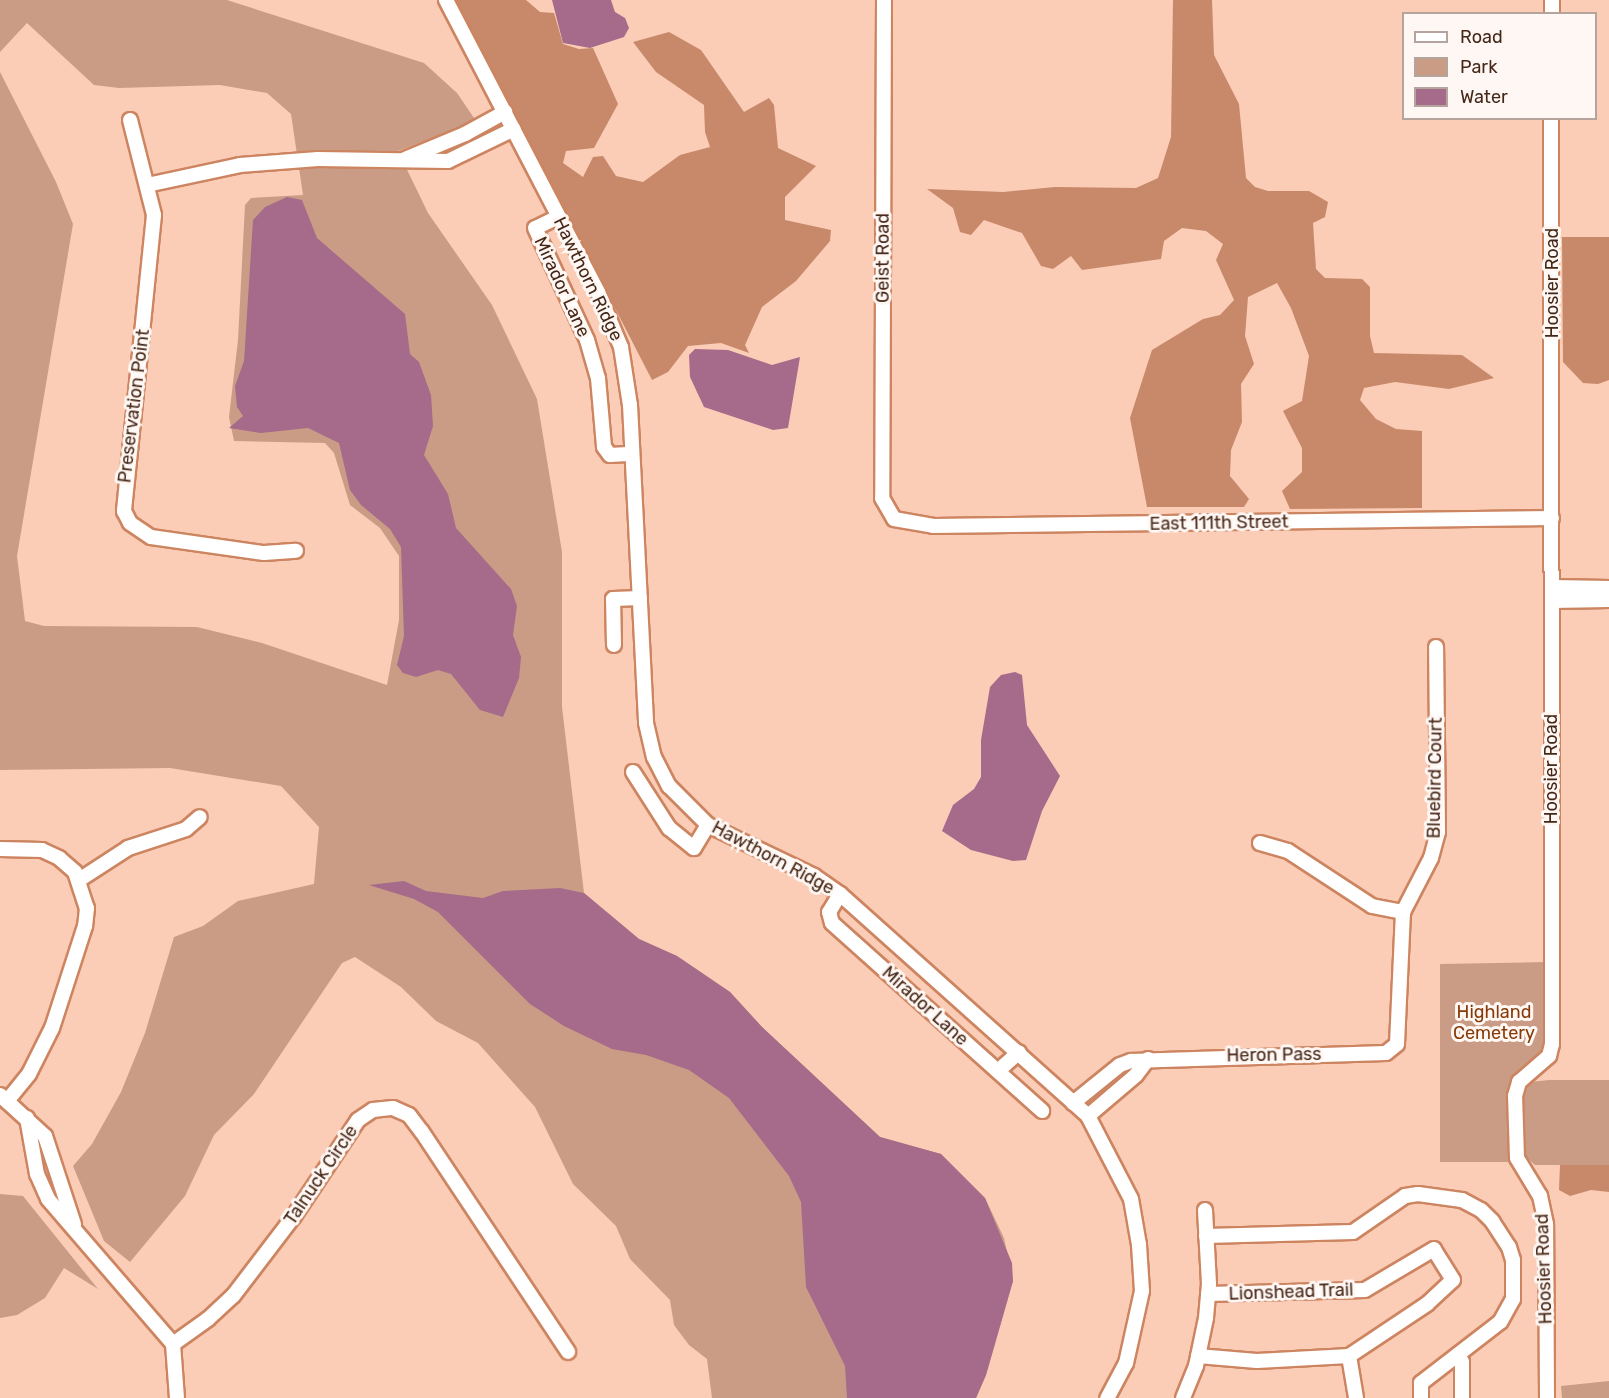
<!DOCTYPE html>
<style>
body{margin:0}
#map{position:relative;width:1609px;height:1398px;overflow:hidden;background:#fbccb6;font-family:Rubik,sans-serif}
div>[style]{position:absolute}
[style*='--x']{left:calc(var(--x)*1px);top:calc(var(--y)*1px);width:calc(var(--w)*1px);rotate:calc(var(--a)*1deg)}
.green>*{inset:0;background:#ca9c86}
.forest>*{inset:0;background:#c7896a}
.water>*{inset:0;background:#a66a8a}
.roads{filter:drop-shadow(2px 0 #cd8561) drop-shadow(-2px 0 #cd8561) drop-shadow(0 2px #cd8561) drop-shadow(0 -2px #cd8561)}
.minor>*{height:14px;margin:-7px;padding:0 7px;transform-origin:7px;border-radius:7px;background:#fff}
span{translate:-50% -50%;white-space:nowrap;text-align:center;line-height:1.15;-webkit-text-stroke:6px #fff7f3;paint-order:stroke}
.street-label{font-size:18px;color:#452718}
.park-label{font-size:18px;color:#863a07}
.legend{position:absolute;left:1402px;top:12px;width:195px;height:108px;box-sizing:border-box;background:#fff7f3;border:2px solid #b5a49b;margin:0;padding:8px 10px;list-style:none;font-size:18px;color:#452718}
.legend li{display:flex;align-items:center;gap:12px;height:30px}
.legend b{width:30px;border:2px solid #b5a49b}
</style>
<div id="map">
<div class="green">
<i style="clip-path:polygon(0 0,227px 0,424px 63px,457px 93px,476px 121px,398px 151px,428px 213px,492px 305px,537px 399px,562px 552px,562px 707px,584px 893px,639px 939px,677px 956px,730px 992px,762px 1027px,880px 1137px,941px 1154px,985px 1198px,1004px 1238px,1013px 1281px,986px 1375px,976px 1398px,712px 1398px,707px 1359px,689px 1345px,674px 1325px,670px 1300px,630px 1259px,616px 1226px,573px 1184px,535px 1107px,478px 1043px,436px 1021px,401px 987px,355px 957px,342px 963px,254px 1094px,214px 1135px,185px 1196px,130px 1262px,104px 1241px,73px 1166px,92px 1144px,121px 1092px,145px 1033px,174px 937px,203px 926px,238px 901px,314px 884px,319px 827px,281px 786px,170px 768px,0 770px,0 72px,56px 182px,73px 224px,17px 556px,25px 621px,44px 626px,197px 627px,262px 643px,387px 685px,399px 620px,399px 556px,380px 528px,350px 505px,334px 453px,325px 443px,234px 441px,229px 417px,238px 340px,245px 205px,251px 198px,303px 195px,291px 114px,267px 93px,220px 85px,119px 88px,94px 85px,27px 23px,0 52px)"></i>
<i style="clip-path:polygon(1546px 962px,1546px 1050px,1509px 1083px,1510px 1162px,1440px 1162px,1440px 964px)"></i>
<i style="clip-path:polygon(1549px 1080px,1609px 1080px,1609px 1165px,1535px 1165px,1526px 1157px,1522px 1094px,1530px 1082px)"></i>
<i style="clip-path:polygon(0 1194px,23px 1196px,98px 1289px,64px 1268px,45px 1298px,17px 1315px,0 1318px)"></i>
<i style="clip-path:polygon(1609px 1381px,1609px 1398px,1562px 1398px,1561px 1386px)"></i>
</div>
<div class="forest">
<i style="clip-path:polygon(456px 0,526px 0,540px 12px,554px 13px,563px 44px,579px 49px,593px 48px,618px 104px,594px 148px,566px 151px,563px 163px,583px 177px,593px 157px,603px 156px,616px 176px,643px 182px,680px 155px,710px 147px,705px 132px,704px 105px,656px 72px,633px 42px,669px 32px,701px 50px,744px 112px,769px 98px,774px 105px,778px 148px,816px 166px,785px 197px,785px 220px,831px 230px,830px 241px,796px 281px,762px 307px,745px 345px,749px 353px,721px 343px,688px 346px,668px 372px,652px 380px)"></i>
<i style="clip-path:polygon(1173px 0,1212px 0,1214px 55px,1239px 104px,1246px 178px,1255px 187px,1268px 191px,1309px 191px,1328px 202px,1325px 217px,1313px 223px,1316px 269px,1325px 278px,1362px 279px,1370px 287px,1370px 336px,1374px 353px,1462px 355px,1494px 378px,1449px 389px,1395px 382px,1364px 388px,1360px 400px,1376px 419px,1396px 429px,1422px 431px,1422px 508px,1290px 509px,1282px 491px,1302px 472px,1302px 448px,1283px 411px,1302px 401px,1309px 356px,1291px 308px,1277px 283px,1248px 297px,1245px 336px,1254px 364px,1241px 384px,1242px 422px,1231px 450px,1230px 476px,1249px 499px,1244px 507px,1147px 507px,1130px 418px,1152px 350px,1203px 319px,1220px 315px,1234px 300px,1216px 260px,1223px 244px,1206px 231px,1182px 228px,1164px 241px,1161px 259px,1082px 270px,1071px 256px,1053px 269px,1041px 266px,1022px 233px,984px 220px,971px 235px,960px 232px,953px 208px,927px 189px,1003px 192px,1055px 187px,1136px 188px,1158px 178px,1171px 137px)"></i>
<i style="clip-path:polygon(1562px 237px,1609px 237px,1609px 380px,1598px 384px,1583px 383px,1563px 362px)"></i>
<i style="clip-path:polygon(1560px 1165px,1609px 1165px,1609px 1192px,1591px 1190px,1570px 1196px,1559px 1190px)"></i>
</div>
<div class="water">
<i style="clip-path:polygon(552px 0,611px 0,615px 12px,625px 18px,629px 28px,624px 37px,590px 48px,563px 43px)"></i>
<i style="clip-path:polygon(287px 197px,302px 200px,317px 238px,405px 314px,410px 354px,419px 362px,431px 395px,433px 426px,424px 455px,448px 494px,456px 528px,511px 589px,517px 606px,513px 635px,521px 657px,519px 678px,503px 717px,480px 710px,451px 674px,438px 670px,416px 677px,403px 673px,397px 665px,404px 636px,401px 547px,390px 529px,361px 505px,350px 490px,339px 443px,308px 428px,261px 433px,229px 428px,243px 416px,237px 407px,235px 386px,244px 361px,253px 220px,265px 207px)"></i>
<i style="clip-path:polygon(695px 349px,728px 350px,772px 365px,800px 357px,788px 428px,773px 430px,704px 407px,690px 377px,689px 355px)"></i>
<i style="clip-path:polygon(1015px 672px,1022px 675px,1027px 725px,1060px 776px,1042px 811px,1026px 860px,1013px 861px,971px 850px,942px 831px,953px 805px,974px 789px,981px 777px,981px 740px,990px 687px,1001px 675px)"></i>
<i style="clip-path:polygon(404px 881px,426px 891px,483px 898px,503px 891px,560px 888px,584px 893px,639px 939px,677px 956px,730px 992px,762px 1027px,880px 1137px,941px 1154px,985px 1198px,1012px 1263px,1013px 1281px,986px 1375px,976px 1398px,847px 1398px,845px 1366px,806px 1287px,801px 1202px,789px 1176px,729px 1098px,689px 1070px,646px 1055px,612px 1049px,564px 1026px,530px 1004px,438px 912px,414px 899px,369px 885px)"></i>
</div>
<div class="roads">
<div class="minor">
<i style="--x:446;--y:0;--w:329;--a:62.5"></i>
<i style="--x:598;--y:292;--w:60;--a:67.3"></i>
<i style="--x:621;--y:347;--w:59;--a:81.2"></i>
<i style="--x:630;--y:405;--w:318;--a:87.1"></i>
<i style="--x:646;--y:723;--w:35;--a:77"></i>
<i style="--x:654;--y:757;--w:33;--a:63"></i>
<i style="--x:669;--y:786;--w:55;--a:45"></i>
<i style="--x:708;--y:825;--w:118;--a:25.7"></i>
<i style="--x:814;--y:876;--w:32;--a:35"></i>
<i style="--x:840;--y:894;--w:333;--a:41.8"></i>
<i style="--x:1088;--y:1116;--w:93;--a:62.6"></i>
<i style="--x:1131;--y:1199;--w:47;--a:80.1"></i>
<i style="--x:1139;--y:1245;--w:46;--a:86.3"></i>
<i style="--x:1142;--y:1291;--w:74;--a:102.5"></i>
<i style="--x:1126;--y:1363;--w:40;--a:118"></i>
<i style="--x:884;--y:0;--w:498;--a:90.2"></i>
<i style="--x:882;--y:498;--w:24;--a:60"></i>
<i style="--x:894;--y:519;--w:40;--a:10"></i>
<i style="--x:933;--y:526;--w:619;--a:-0.74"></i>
<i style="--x:1552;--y:14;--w:14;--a:-90"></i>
<i style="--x:130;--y:120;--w:98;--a:75.8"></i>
<i style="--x:154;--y:215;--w:298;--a:95.8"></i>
<i style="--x:124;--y:511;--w:13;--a:63"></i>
<i style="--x:130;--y:523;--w:25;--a:34"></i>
<i style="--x:151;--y:537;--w:114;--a:8.1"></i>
<i style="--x:264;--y:553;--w:32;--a:-4"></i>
<i style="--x:405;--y:159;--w:65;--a:-22.6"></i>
<i style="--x:465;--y:134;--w:46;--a:-28.8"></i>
<i style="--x:147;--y:185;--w:95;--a:-12.1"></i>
<i style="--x:240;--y:165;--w:78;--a:-4.4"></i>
<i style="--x:318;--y:159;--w:130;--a:0.9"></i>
<i style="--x:448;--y:161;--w:73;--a:-25.9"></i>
<i style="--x:558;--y:217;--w:25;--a:154"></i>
<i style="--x:535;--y:228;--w:123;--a:65.1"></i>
<i style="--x:587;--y:340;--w:40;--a:74"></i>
<i style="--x:598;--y:378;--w:69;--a:85"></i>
<i style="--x:604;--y:447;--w:10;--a:53"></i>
<i style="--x:610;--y:455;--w:22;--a:-3"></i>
<i style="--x:1552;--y:587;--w:57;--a:1"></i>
<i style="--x:1552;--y:601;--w:57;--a:-1"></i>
<i style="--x:614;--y:645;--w:46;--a:-91.2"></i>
<i style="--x:613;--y:599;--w:27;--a:-2"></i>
<i style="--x:633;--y:772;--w:67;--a:57.3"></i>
<i style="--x:669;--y:828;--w:32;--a:39"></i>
<i style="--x:694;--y:848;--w:27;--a:-59"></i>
<i style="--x:1260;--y:843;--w:29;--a:16"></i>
<i style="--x:1288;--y:851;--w:100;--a:33.2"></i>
<i style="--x:1372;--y:906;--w:32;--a:11"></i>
<i style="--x:0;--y:849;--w:42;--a:1.4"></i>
<i style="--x:42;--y:850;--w:19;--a:25"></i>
<i style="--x:59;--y:858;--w:21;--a:41"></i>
<i style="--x:75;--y:872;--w:38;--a:72"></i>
<i style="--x:87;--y:908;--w:18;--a:96"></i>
<i style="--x:85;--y:926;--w:107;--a:107.9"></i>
<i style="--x:52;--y:1028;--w:51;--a:116.6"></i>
<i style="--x:29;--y:1074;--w:35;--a:129"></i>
<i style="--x:79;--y:880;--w:59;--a:-33.1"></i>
<i style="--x:128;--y:848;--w:61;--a:-18.1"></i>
<i style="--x:186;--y:829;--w:18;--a:-41"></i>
<i style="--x:840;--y:894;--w:21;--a:121"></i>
<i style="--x:829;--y:912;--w:11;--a:75"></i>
<i style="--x:832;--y:923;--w:282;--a:41.8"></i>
<i style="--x:998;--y:1071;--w:28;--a:-42"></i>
<i style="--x:0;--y:1095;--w:61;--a:42.3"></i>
<i style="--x:45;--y:1136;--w:93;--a:71.8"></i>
<i style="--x:1073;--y:1103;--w:60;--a:-39"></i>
<i style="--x:1120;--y:1065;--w:12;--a:-20"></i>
<i style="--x:1131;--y:1061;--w:255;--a:-1.8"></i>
<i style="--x:1386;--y:1053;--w:14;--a:-39"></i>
<i style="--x:1397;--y:1044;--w:132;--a:-87.4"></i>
<i style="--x:1403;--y:912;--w:61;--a:-62.6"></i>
<i style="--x:1431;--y:858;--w:27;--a:-75"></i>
<i style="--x:1438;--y:832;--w:185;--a:-90.6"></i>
<i style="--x:1088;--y:1116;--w:63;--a:-40.5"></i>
<i style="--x:1136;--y:1075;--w:20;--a:-53"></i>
<i style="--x:27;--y:1118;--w:57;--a:79.9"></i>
<i style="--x:37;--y:1174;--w:27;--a:66"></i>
<i style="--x:48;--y:1199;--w:191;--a:49.2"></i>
<i style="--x:173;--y:1344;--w:54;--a:85.8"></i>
<i style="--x:1206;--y:1236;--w:147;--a:-1.6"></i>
<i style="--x:1353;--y:1232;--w:63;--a:-34.7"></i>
<i style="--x:1405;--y:1196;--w:13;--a:-9"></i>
<i style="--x:1418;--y:1194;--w:44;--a:7.8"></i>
<i style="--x:1462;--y:1200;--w:21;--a:28"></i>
<i style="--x:1481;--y:1210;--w:16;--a:45"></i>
<i style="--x:1492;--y:1221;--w:31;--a:57"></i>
<i style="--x:1509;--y:1247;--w:14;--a:73"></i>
<i style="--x:1513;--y:1260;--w:39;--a:90"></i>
<i style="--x:1513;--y:1299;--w:26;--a:119"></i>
<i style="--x:1500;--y:1322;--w:100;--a:142.3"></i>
<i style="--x:1421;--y:1383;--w:15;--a:90"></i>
<i style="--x:173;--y:1344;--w:43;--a:-35.5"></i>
<i style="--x:208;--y:1319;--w:34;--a:-43"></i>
<i style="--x:233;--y:1296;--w:101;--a:-52.7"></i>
<i style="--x:294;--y:1216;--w:115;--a:-56.3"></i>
<i style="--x:358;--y:1120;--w:18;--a:-34"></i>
<i style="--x:373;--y:1110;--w:20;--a:-6"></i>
<i style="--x:393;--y:1108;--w:17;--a:24"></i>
<i style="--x:409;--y:1115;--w:21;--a:53"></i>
<i style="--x:422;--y:1132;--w:264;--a:56.4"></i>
<i style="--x:1458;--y:1355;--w:8;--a:60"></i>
<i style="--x:1462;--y:1362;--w:36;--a:90"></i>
<i style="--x:1198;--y:1356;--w:59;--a:4.8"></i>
<i style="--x:1257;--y:1361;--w:92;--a:-3.1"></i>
<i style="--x:1349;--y:1356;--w:94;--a:-33.7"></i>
<i style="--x:1427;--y:1304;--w:35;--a:-43"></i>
<i style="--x:1453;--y:1280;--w:36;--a:-122"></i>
<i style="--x:1434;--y:1249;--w:80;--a:149.3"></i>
<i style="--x:1365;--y:1290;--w:157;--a:178.5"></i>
<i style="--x:1349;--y:1356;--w:43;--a:80.5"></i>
<i style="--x:1183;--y:1398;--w:35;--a:-68"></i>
<i style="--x:1196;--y:1366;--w:49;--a:-78.2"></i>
<i style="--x:1206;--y:1318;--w:34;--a:-85"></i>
<i style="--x:1209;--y:1284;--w:74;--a:-93.1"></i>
<i style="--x:1547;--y:1398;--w:174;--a:-90.3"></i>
<i style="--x:1546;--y:1224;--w:29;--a:-102"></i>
<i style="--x:1540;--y:1196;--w:44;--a:-121.2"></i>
<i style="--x:1517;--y:1158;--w:62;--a:-91.8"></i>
<i style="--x:1515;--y:1096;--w:15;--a:-74"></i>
<i style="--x:1519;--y:1082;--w:40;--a:-41"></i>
<i style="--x:1549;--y:1056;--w:12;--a:-76"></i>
<i style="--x:1552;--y:1044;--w:926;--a:-90.06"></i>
</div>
</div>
<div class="street-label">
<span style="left:883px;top:258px;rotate:-90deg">Geist Road</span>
<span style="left:588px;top:279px;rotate:64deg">Hawthorn Ridge</span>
<span style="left:1552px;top:283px;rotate:-90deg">Hoosier Road</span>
<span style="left:562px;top:287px;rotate:65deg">Mirador Lane</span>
<span style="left:134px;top:406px;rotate:-83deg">Preservation Point</span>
<span style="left:1219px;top:523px;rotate:-1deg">East 111th Street</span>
<span style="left:1551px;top:769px;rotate:-90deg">Hoosier Road</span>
<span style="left:1435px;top:778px;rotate:-89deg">Bluebird Court</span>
<span style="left:773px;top:858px;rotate:28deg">Hawthorn Ridge</span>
<span style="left:925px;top:1006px;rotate:42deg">Mirador Lane</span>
<span style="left:1274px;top:1055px;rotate:-1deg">Heron Pass</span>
<span style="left:321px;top:1175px;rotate:-56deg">Talnuck Circle</span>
<span style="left:1544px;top:1269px;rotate:-92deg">Hoosier Road</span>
<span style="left:1291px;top:1292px;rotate:-2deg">Lionshead Trail</span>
</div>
<div class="park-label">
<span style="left:1494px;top:1023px">Highland<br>Cemetery</span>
</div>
<ul class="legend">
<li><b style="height:8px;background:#fff"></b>Road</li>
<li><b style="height:16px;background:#ca9c86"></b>Park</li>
<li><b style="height:16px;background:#a66a8a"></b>Water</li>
</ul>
</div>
